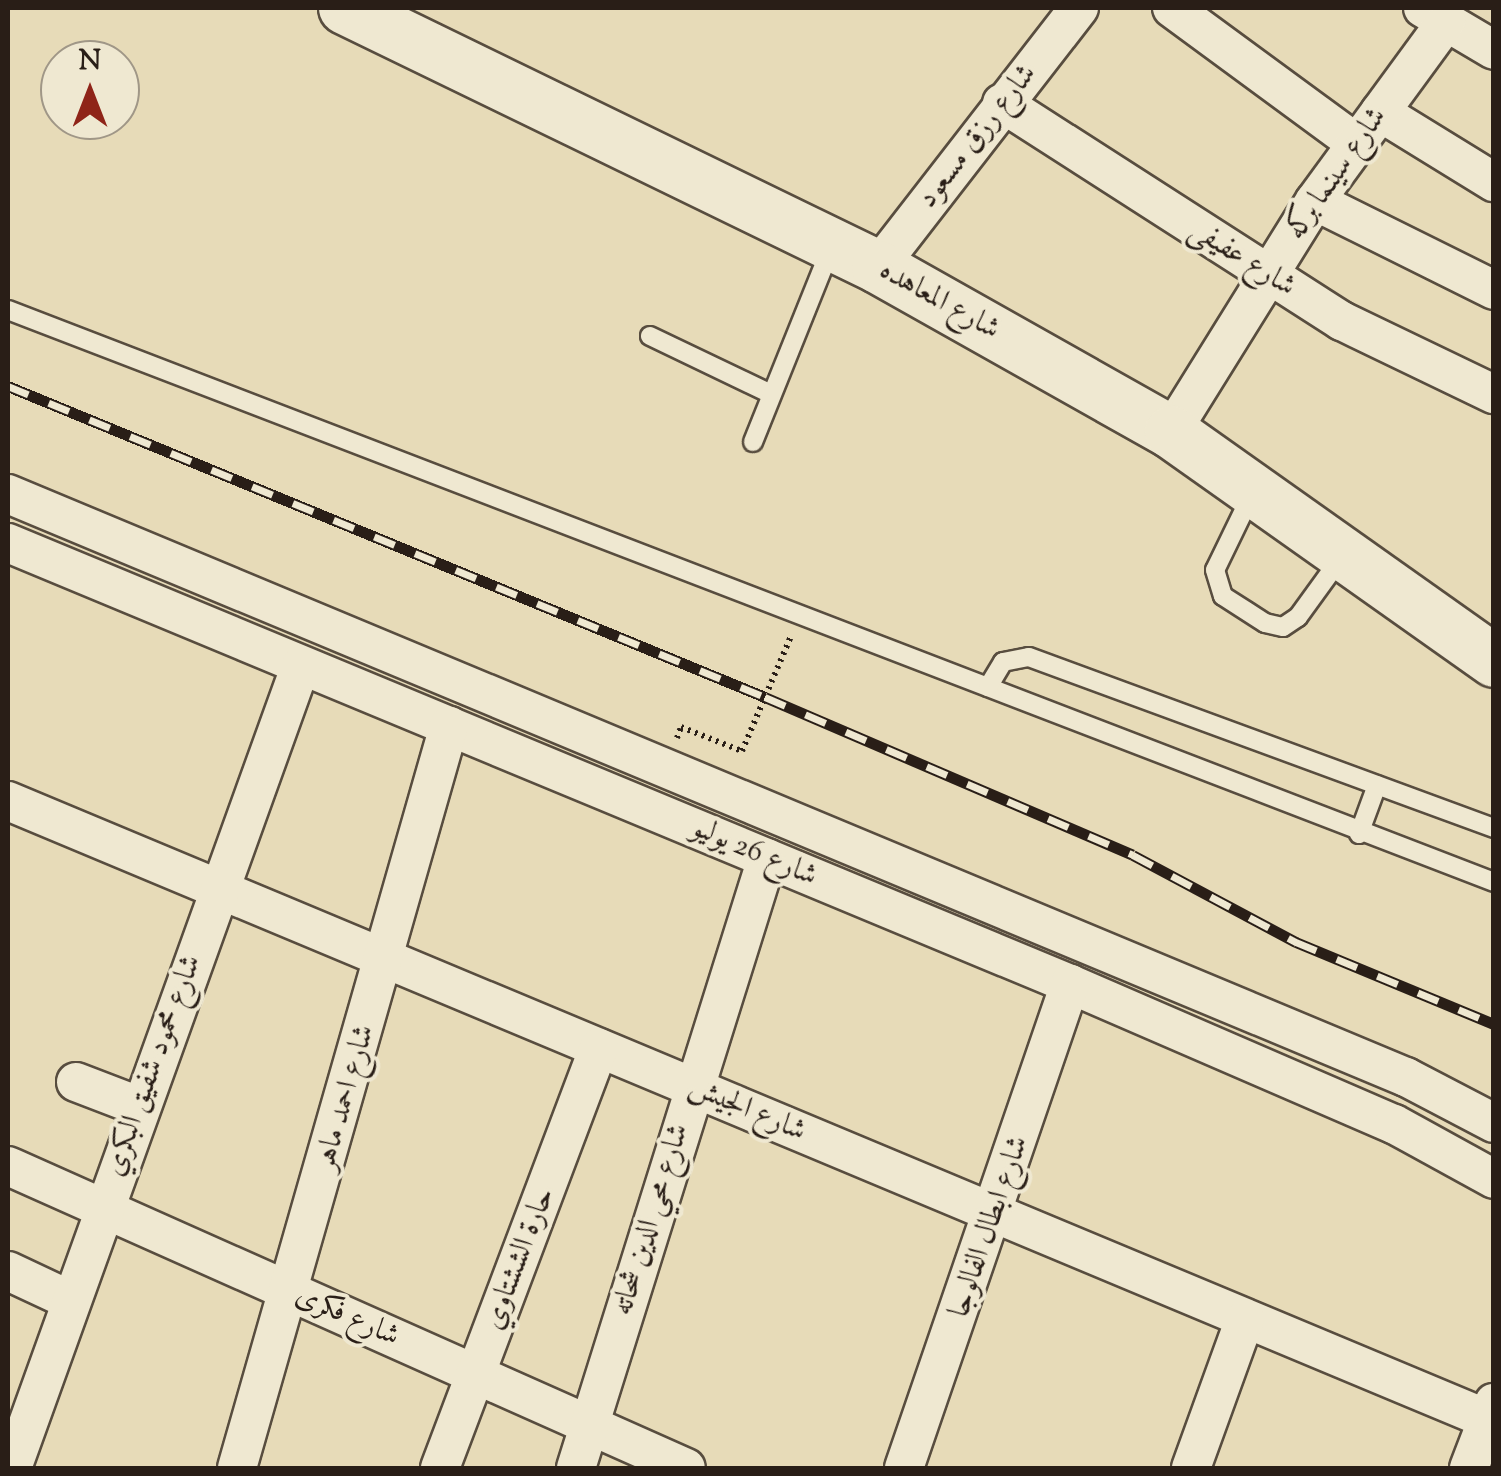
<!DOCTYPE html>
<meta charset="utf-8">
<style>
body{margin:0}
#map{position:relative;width:1501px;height:1476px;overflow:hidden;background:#e7dbb8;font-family:"Sorts Mill Goudy",Amiri,serif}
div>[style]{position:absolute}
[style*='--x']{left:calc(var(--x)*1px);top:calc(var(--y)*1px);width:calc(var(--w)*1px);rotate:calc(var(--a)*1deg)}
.path>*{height:6px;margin-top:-3px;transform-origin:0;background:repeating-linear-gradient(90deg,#291e17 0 2.5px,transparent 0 7.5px)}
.roads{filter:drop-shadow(2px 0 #584d3f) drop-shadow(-2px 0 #584d3f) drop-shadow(0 2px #584d3f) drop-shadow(0 -2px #584d3f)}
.service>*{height:18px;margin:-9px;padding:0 9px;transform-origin:9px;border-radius:9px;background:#efe8d1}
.minor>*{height:38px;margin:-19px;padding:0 19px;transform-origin:19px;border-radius:19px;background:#efe8d1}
.secondary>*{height:52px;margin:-26px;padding:0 26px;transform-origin:26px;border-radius:26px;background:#efe8d1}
.rail>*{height:11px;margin-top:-5.5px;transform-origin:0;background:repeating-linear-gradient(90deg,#efe8d1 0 22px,#291e17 0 44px);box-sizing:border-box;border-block:2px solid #291e17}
span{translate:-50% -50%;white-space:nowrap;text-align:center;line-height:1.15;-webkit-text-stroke:8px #efe8d1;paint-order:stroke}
.street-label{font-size:30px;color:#291e17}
.frame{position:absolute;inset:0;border:10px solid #291e17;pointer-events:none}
.north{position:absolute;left:40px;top:40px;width:100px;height:100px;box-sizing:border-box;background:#efe8d1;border:2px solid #a09787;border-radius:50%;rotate:0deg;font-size:28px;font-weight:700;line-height:40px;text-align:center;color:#291e17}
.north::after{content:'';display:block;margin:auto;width:35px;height:45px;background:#8f2418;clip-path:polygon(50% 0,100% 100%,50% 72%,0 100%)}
</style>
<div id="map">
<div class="path">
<i style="--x:677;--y:738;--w:12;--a:-70"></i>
<i style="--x:681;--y:727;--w:66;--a:21.5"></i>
<i style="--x:742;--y:751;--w:125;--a:-66.9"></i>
</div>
<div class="roads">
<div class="service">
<i style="--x:8;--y:310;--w:1592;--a:21.05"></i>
<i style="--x:650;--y:336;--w:134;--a:25.6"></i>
<i style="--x:753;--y:442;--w:209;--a:-68.1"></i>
<i style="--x:1251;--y:496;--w:82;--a:115.9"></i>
<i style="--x:1215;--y:570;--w:27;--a:73"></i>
<i style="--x:1223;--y:596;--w:50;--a:32.7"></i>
<i style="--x:1265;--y:623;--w:18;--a:13"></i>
<i style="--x:1283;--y:627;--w:18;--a:-34"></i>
<i style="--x:1298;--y:617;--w:72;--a:-54.1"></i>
<i style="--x:988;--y:687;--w:29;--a:-59"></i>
<i style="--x:1003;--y:662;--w:26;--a:-11"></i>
<i style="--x:1029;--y:657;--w:495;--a:20.2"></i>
<i style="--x:1359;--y:834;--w:52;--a:-69.8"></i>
</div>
<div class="minor">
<i style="--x:1172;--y:8;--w:230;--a:36.3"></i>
<i style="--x:1423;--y:8;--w:82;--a:30.6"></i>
<i style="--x:1002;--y:103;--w:404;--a:32.7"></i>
<i style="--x:1342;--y:321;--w:169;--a:25.7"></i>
<i style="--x:1380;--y:112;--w:134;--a:31.6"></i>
<i style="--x:1315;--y:201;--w:200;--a:26.4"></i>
<i style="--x:878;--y:267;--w:328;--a:-52.2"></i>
<i style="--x:1171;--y:432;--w:272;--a:-58.1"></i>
<i style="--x:1315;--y:201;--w:222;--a:-53.8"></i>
<i style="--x:8;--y:494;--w:1515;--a:22.64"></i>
<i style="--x:1406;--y:1077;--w:99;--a:27.6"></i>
<i style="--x:8;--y:543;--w:1150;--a:22.55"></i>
<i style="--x:1070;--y:984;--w:353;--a:23.4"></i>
<i style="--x:1394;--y:1124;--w:114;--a:28.8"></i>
<i style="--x:8;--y:801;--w:1603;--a:22.68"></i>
<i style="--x:76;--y:1082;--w:67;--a:20.9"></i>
<i style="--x:8;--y:1166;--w:742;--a:24.01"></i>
<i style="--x:8;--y:1271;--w:68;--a:25.1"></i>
<i style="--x:12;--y:1468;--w:853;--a:-70.21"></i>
<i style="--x:237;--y:1468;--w:772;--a:-74.05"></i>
<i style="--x:440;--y:1468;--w:449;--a:-69.3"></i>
<i style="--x:576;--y:1468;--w:639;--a:-72.61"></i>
<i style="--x:904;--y:1468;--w:512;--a:-71.07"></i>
<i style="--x:1191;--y:1468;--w:158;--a:-70.1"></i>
<i style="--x:1469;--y:1468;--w:70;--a:-69"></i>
</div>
<div class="secondary">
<i style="--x:345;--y:8;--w:593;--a:25.92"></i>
<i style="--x:878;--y:267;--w:336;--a:29.4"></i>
<i style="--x:1171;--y:432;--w:396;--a:35.3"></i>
</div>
</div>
<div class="rail">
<i style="--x:8;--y:386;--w:818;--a:22.33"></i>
<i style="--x:765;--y:697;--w:400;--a:23.2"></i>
<i style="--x:1133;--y:855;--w:185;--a:28.1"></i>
<i style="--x:1296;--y:942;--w:214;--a:22.5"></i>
</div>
<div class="street-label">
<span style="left:978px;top:137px;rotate:-52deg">شارع رزق مسعود</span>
<span style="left:1337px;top:174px;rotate:-55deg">شارع سينما بركه</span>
<span style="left:1242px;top:259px;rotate:32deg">شارع عفيفى</span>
<span style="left:939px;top:301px;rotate:29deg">شارع المعاهده</span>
<span style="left:754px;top:853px;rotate:23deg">شارع 26 يوليو</span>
<span style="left:154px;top:1066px;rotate:-70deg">شارع محمود شفيق البكري</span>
<span style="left:346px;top:1098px;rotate:-74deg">شارع احمد ماهر</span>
<span style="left:747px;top:1110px;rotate:23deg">شارع الجيش</span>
<span style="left:652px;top:1220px;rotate:-73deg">شارع محي الدين شحاته</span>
<span style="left:990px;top:1227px;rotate:-71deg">شارع ابطال الفالوجا</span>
<span style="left:520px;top:1259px;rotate:-69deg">حارة الششتاوي</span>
<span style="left:347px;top:1317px;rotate:24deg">شارع فكرى</span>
</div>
<div class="frame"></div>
<div class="north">N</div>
</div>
